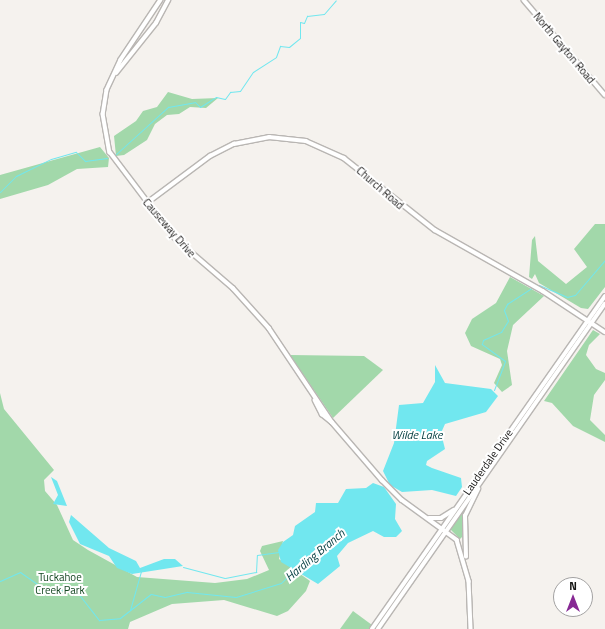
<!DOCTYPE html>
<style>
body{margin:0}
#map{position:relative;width:605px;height:629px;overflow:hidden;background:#f5f2ee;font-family:"Titillium Web",sans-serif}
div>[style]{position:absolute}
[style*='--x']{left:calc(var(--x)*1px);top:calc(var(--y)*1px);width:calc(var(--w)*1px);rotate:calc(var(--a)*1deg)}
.green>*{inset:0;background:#a2d8aa}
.water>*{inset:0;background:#71e7ef}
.stream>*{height:1px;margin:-0.5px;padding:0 0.5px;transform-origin:0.5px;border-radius:0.5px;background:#71e7ef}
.roads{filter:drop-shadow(1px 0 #b9b6b3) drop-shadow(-1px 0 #b9b6b3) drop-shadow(0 1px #b9b6b3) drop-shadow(0 -1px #b9b6b3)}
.secondary>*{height:3.5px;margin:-1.75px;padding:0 1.75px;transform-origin:1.75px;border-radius:1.75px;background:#fff}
span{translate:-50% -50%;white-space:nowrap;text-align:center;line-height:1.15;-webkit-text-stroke:4px #fff;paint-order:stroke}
.street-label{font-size:11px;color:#161514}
.park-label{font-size:11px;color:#144621}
.water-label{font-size:12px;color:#084144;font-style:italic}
.north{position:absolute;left:553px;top:577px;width:40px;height:40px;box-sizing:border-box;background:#fff;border:1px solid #a2a1a1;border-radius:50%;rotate:0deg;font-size:11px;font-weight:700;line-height:16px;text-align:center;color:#161514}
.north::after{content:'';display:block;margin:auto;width:14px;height:18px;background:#872994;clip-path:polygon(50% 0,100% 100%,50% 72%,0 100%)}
</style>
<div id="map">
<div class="green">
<i style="clip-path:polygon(168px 92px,192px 99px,218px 98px,206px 108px,190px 107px,179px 114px,167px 115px,155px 124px,147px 140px,124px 155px,116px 156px,114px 136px,136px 121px,143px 111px,157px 107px)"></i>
<i style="clip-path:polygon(100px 147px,109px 158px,108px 167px,77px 169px,48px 185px,0 199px,0 175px)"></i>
<i style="clip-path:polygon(595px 224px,605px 224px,605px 287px,588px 309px,581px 308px,539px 283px,535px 274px,532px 279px,529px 277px,532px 240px,535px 236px,538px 261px,566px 284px,587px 267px,574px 249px)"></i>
<i style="clip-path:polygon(510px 277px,544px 296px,513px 325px,507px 351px,512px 385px,502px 392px,494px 383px,502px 365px,500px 359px,471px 346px,465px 333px,472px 319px,496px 303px)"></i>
<i style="clip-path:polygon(593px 330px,600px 334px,589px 345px,586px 355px,596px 369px,605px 373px,605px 380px,594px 395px,590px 420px,605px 435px,605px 442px,573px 426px,552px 403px,544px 401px)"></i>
<i style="clip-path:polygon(290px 355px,364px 356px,383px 370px,333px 418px)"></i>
<i style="clip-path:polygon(0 393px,4px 409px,54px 470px,44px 480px,45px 491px,57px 505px,73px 540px,88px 550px,137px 577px,215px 583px,247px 579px,269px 570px,260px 551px,262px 546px,283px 541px,279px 559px,310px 581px,306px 591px,288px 611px,277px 616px,224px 600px,172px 604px,130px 622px,128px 629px,0 629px)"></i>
<i style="clip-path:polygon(466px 505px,462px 537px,460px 539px,450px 529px)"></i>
<i style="clip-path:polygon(353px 611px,372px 625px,370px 629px,340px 629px)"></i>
</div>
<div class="water">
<i style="clip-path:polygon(435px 365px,445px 383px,491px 389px,498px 396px,486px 412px,445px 424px,441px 433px,445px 449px,427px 461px,426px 465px,432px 468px,461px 478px,462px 487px,456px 496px,432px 490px,402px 492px,390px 485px,383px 471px,394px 443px,399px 405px,423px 403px,435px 382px)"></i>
<i style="clip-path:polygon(51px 477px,57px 481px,67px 506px,53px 504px,58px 495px)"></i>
<i style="clip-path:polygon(373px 483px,384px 487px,396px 504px,395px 519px,402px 531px,396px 537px,384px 537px,373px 531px,348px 543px,337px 556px,340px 566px,318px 584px,281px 562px,278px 550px,283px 542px,293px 535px,295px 526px,315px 512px,316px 503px,338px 503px,346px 489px,366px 488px)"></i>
<i style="clip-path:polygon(71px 515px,109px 548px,136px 561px,140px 568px,164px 559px,175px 559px,183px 566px,132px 574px,117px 568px,109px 556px,80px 544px,69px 522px)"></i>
</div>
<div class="stream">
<i style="--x:115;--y:155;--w:72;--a:-42.2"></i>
<i style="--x:168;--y:107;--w:27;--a:-10"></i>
<i style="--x:195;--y:102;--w:7;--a:45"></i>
<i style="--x:200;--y:107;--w:19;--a:-32"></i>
<i style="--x:216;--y:97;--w:9;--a:13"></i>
<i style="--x:225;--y:99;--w:9;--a:-54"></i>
<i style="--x:230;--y:92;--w:10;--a:-6"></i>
<i style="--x:240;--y:91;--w:23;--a:-56"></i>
<i style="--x:253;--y:72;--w:27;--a:-33"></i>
<i style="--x:276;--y:57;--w:12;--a:-70"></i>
<i style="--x:280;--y:46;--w:9;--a:6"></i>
<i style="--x:289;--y:47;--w:14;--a:-39"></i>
<i style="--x:300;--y:38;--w:16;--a:-90"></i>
<i style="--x:300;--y:22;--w:4;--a:14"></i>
<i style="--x:304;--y:23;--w:8;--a:-67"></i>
<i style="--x:307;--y:16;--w:17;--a:-7"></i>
<i style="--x:324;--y:14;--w:18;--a:-49"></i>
<i style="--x:0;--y:192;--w:23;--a:-45"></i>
<i style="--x:16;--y:176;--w:39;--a:-26"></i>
<i style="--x:51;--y:159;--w:26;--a:-16"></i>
<i style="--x:76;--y:152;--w:13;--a:45"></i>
<i style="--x:85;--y:161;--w:22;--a:-8"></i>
<i style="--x:539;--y:285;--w:30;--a:23"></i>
<i style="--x:567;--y:297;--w:8;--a:-14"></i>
<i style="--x:575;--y:295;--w:46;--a:-49.4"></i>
<i style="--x:494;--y:390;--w:31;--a:-69"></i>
<i style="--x:505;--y:361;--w:29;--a:-144"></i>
<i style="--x:482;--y:344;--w:4;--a:-76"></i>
<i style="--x:483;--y:340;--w:20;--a:-24"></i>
<i style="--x:501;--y:332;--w:13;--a:-58"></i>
<i style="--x:508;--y:321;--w:12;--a:-110"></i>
<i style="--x:504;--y:310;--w:7;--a:-63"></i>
<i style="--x:507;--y:304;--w:30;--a:-33"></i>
<i style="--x:183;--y:567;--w:43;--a:14.7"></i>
<i style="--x:225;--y:578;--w:32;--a:-11"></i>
<i style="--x:256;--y:572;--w:17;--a:-87"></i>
<i style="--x:257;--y:555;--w:22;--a:-8"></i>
<i style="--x:0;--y:581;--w:22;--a:-24"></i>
<i style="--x:20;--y:572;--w:28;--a:35"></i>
<i style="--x:43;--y:588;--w:34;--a:7"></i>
<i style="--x:77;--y:592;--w:36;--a:52"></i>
<i style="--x:99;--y:620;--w:21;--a:-5"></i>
<i style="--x:120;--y:618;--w:39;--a:-38"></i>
<i style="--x:151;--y:594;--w:14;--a:12"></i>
<i style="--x:165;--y:597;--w:23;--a:-13"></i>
<i style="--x:187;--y:592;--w:49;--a:5.8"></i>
<i style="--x:236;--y:597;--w:47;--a:-17.3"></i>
<i style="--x:281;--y:583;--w:18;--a:-45"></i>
<i style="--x:130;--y:610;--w:41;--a:-74.2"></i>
</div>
<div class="roads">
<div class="secondary">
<i style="--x:161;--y:0;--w:72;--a:123.7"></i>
<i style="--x:121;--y:60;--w:33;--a:115"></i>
<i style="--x:107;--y:90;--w:24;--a:99"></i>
<i style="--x:103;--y:114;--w:39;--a:80"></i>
<i style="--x:110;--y:152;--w:108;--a:52.9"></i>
<i style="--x:175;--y:238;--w:77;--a:40.8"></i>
<i style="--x:233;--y:288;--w:54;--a:48"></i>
<i style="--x:269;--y:328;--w:113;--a:56.2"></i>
<i style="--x:332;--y:422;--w:77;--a:49.2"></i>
<i style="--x:382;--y:480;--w:28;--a:45"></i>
<i style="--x:402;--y:500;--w:68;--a:36"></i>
<i style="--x:457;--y:540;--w:43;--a:73.7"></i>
<i style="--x:469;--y:581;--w:48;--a:87.6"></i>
<i style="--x:524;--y:0;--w:125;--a:49.5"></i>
<i style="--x:116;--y:73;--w:64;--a:-51.3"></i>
<i style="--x:156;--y:23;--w:26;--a:-62"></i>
<i style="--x:147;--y:203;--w:79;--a:-36.7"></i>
<i style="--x:210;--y:156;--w:27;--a:-27"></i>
<i style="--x:234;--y:144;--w:36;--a:-11"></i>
<i style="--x:269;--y:137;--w:37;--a:6"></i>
<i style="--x:306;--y:141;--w:42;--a:24.1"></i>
<i style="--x:344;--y:158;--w:116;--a:38.4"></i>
<i style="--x:435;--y:230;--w:124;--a:29.5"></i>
<i style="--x:543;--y:291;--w:74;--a:33.5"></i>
<i style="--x:315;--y:400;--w:16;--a:63"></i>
<i style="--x:322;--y:414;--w:13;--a:39"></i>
<i style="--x:429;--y:518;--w:12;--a:0"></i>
<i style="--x:441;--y:518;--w:15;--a:-32"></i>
<i style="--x:466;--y:557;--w:41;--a:-91.4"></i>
<i style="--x:465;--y:516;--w:30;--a:-64"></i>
<i style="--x:372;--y:629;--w:406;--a:-55"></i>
<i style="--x:378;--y:629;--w:396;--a:-55.1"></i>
</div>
</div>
<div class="street-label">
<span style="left:564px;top:48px;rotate:50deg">North Gayton Road</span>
<span style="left:380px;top:188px;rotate:41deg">Church Road</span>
<span style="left:169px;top:228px;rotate:49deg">Causeway Drive</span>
<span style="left:488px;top:462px;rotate:-55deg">Lauderdale Drive</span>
</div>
<div class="park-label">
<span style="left:60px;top:584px">Tuckahoe<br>Creek Park</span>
</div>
<div class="water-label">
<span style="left:417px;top:435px">Wilde Lake</span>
<span style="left:315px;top:555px;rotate:-40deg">Harding Branch</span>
</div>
<div class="north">N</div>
</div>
